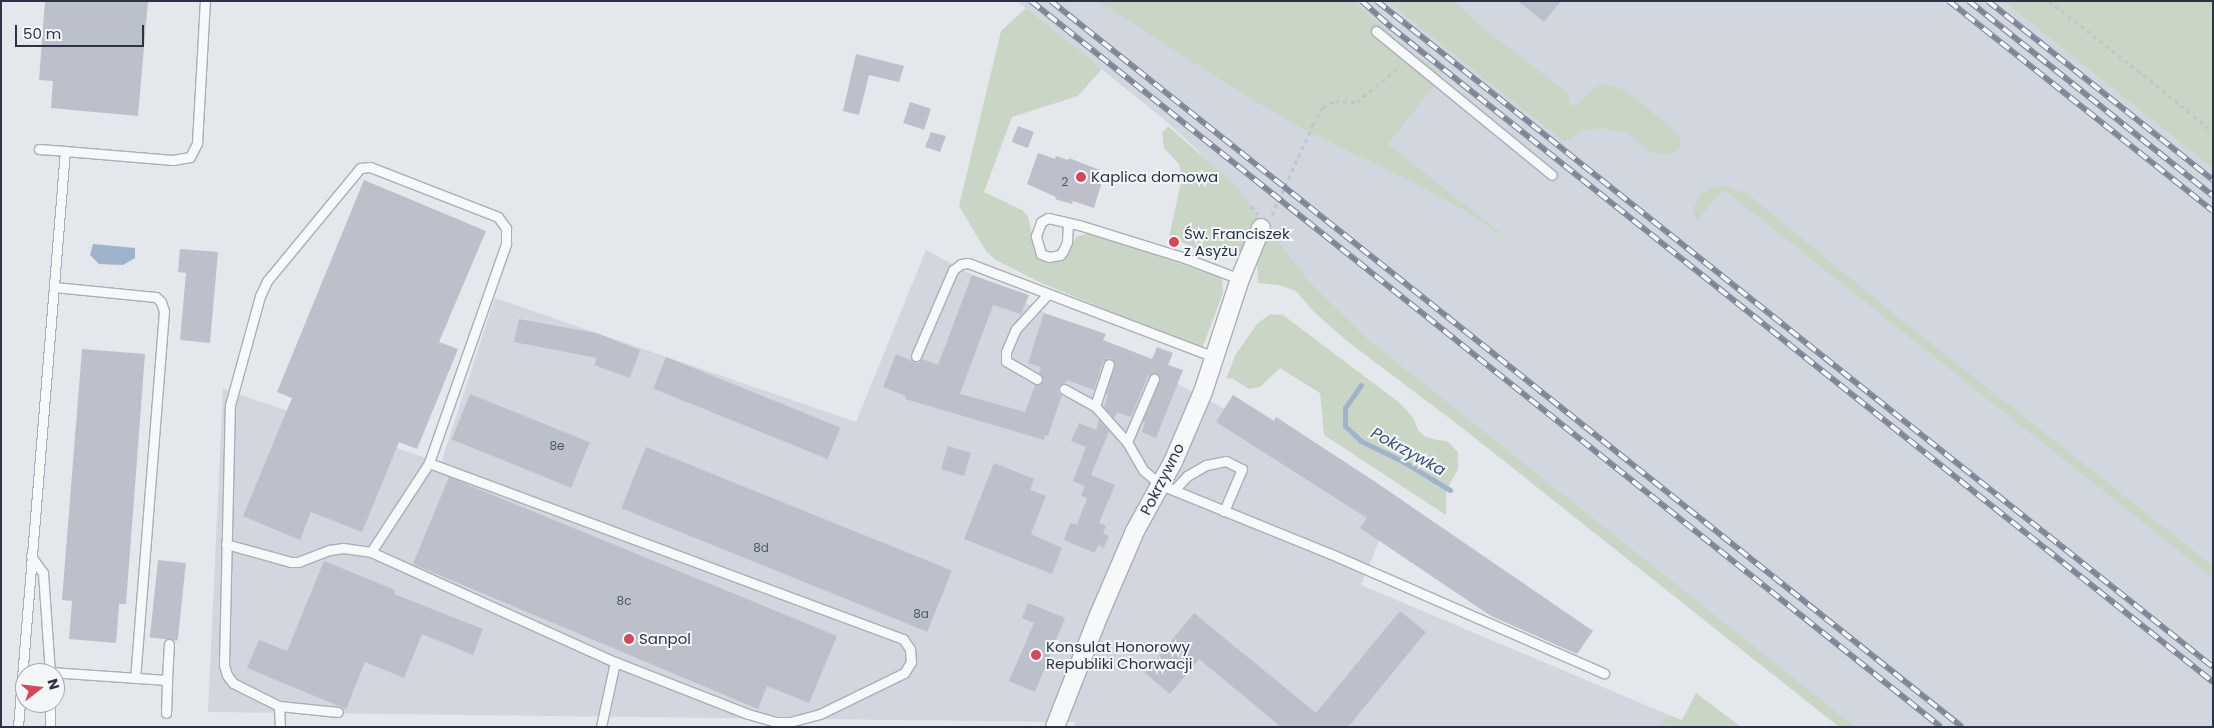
<!DOCTYPE html>
<meta charset="utf-8">
<style>
body{margin:0}
#map{position:relative;width:2214px;height:728px;overflow:hidden;background:#e4e7ec;font-family:Poppins,sans-serif}
div>[style]{position:absolute}
[style*='--x']{left:calc(var(--x)*1px);top:calc(var(--y)*1px);width:calc(var(--w)*1px);rotate:calc(var(--a)*1deg)}
.built>*{inset:0;background:#d2d6de}
.green>*{inset:0;background:#c9d6c5}
.water>*{inset:0;background:#9fb4cc}
.stream>*{height:5px;margin:-2.5px;padding:0 2.5px;transform-origin:2.5px;border-radius:2.5px;background:#9fb4cc}
.building>*{inset:0;background:#bbc0ca;transform-origin:0 0}
.path>*{height:3px;margin-top:-1.5px;transform-origin:0;background:repeating-linear-gradient(90deg,#c2c5cb 0 4px,transparent 0 8px)}
.roads{filter:drop-shadow(1px 0 #a9aeb7) drop-shadow(-1px 0 #a9aeb7) drop-shadow(0 1px #a9aeb7) drop-shadow(0 -1px #a9aeb7)}
.service>*{height:9px;margin:-4.5px;padding:0 4.5px;transform-origin:4.5px;border-radius:4.5px;background:#f7f8fa}
.minor>*{height:18px;margin:-9px;padding:0 9px;transform-origin:9px;border-radius:9px;background:#f7f8fa}
.rail>*{height:5.5px;margin-top:-2.75px;transform-origin:0;background:repeating-linear-gradient(90deg,#f4f6f9 0 11px,#7d8696 0 22px);box-sizing:border-box;border-block:1px solid #7d8696}
.dots>*{width:14px;height:14px;translate:-50% -50%;box-sizing:border-box;border:2px solid #f4f6f9;border-radius:50%}
span{translate:-50% -50%;white-space:nowrap;text-align:center;line-height:1.15;-webkit-text-stroke:4px #f4f6f9;paint-order:stroke}
.number-label{font-size:12px;color:#4f5766}
.number-label span{-webkit-text-stroke-width:0}
.poi-label{font-size:15px;color:#2b3445}
.left{translate:0 -50%;text-align:left}
.street-label{font-size:15px;color:#2b3445}
.water-label{font-size:16px;color:#34527a;font-style:italic}
.frame{position:absolute;inset:0;border:2px solid #2b3445;pointer-events:none}
.north{position:absolute;left:15px;top:663px;width:50px;height:50px;box-sizing:border-box;background:#f4f6f9;border:1px solid #a4a8b1;border-radius:50%;rotate:74deg;font-size:14px;font-weight:700;line-height:20px;text-align:center;color:#2b3445}
.north::after{content:'';display:block;margin:auto;width:18px;height:22px;background:#d1495b;clip-path:polygon(50% 0,100% 100%,50% 72%,0 100%)}
.scale{position:absolute;left:15px;top:25px;width:129px;height:22px;box-sizing:border-box;border:2px solid #2b3445;border-top:0;padding-left:6px;font-size:15px;line-height:18px;white-space:nowrap;color:#2b3445;-webkit-text-stroke:4px #f4f6f9;paint-order:stroke}
</style>
<div id="map">
<div class="built">
<i style="clip-path:polygon(1017px 1px,2003px 1px,2213px 169px,2213px 727px,1849px 727px,1369px 340px,1307px 279px,1220px 174px,1195px 148px,1166px 121px)"></i>
<i style="clip-path:polygon(926px 250px,1396px 500px,1361px 585px,1669px 715px,1659px 727px,1075px 727px,1075px 722px,208px 712px,223px 389px,441px 463px,495px 298px,856px 422px)"></i>
</div>
<div class="green">
<i style="clip-path:polygon(1098px 1px,1354px 1px,1409px 50px,1443px 74px,1388px 144px,1516px 245px,1467px 212px,1418px 185px,1299px 127px,1232px 87px)"></i>
<i style="clip-path:polygon(1387px 1px,1454px 1px,1484px 29px,1568px 93px,1571px 106px,1576px 105px,1593px 88px,1602px 84px,1611px 85px,1625px 91px,1639px 101px,1676px 132px,1681px 139px,1680px 148px,1671px 154px,1657px 154px,1647px 149px,1626px 133px,1600px 128px,1581px 131px,1564px 142px)"></i>
<i style="clip-path:polygon(2003px 1px,2213px 1px,2213px 169px)"></i>
<i style="clip-path:polygon(1026px 8px,1102px 69px,1078px 96px,1012px 117px,984px 192px,1022px 210px,1028px 216px,1034px 245px,1041px 258px,1046px 262px,1062px 259px,1077px 236px,1091px 233px,1222px 278px,1223px 293px,1202px 349px,1039px 282px,996px 260px,986px 251px,959px 206px,1001px 31px)"></i>
<i style="clip-path:polygon(1168px 126px,1235px 185px,1307px 279px,1369px 340px,1855px 727px,1839px 727px,1461px 427px,1347px 341px,1314px 312px,1296px 291px,1278px 285px,1258px 283px,1257px 260px,1245px 250px,1231px 256px,1217px 257px,1169px 237px,1182px 178px,1179px 164px,1164px 148px,1162px 133px)"></i>
<i style="clip-path:polygon(1727px 186px,1749px 195px,1899px 318px,2213px 566px,2213px 578px,1723px 189px,1697px 221px,1693px 210px,1700px 194px,1710px 188px)"></i>
<i style="clip-path:polygon(1270px 314px,1283px 315px,1401px 404px,1414px 419px,1418px 430px,1424px 436px,1437px 440px,1447px 441px,1458px 452px,1458px 469px,1446px 491px,1446px 515px,1324px 435px,1320px 393px,1280px 368px,1260px 387px,1249px 389px,1232px 378px,1226px 379px,1236px 354px,1257px 324px)"></i>
<i style="clip-path:polygon(1696px 693px,1741px 727px,1659px 727px,1669px 715px,1682px 720px)"></i>
</div>
<div class="water">
<i style="clip-path:polygon(93px 244px,135px 248px,135px 258px,123px 265px,99px 264px,90px 255px)"></i>
</div>
<div class="stream">
<i style="--x:1361;--y:385;--w:28;--a:125"></i>
<i style="--x:1345;--y:408;--w:18;--a:90"></i>
<i style="--x:1345;--y:426;--w:22;--a:43"></i>
<i style="--x:1361;--y:441;--w:48;--a:26"></i>
<i style="--x:1404;--y:462;--w:54;--a:31.3"></i>
</div>
<div class="building">
<i style="clip-path:polygon(45px 1px,148px 1px,138px 116px,51px 108px,53px 81px,39px 80px)"></i>
<i style="clip-path:polygon(1518px 1px,1561px 1px,1544px 22px)"></i>
<i style="clip-path:polygon(856px 54px,904px 66px,899px 82px,869px 75px,859px 115px,843px 111px)"></i>
<i style="left:910px;top:102px;width:22px;height:22px;rotate:18deg"></i>
<i style="left:1018px;top:126px;width:17px;height:17px;rotate:21deg"></i>
<i style="clip-path:polygon(931px 132px,946px 136px,940px 152px,925px 147px)"></i>
<i style="clip-path:polygon(1038px 153px,1055px 159px,1056px 156px,1068px 160px,1069px 158px,1105px 172px,1094px 208px,1073px 201px,1072px 204px,1055px 199px,1056px 197px,1027px 184px)"></i>
<i style="clip-path:polygon(364px 180px,486px 231px,439px 342px,458px 349px,417px 449px,399px 442px,362px 532px,311px 512px,300px 540px,243px 516px,292px 398px,277px 392px)"></i>
<i style="clip-path:polygon(180px 249px,218px 252px,210px 343px,180px 340px,186px 273px,178px 272px)"></i>
<i style="clip-path:polygon(972px 275px,1029px 295px,1021px 314px,993px 305px,960px 394px,1025px 412px,1035px 385px,1040px 384px,1043px 380px,1039px 373px,1041px 367px,1028px 363px,1044px 313px,1106px 334px,1103px 340px,1152px 359px,1157px 347px,1173px 353px,1168px 365px,1183px 370px,1156px 438px,1142px 432px,1145px 422px,1143px 421px,1160px 381px,1159px 376px,1154px 373px,1148px 376px,1131px 417px,1117px 412px,1114px 418px,1104px 407px,1108px 395px,1106px 394px,1115px 366px,1114px 360px,1110px 358px,1103px 362px,1094px 390px,1067px 380px,1066px 383px,1059px 386px,1058px 392px,1062px 395px,1048px 436px,1045px 435px,1044px 440px,905px 399px,906px 396px,883px 387px,896px 354px,914px 362px,919px 363px,922px 359px,938px 365px)"></i>
<i style="clip-path:polygon(519px 319px,596px 333px,640px 350px,630px 378px,594px 365px,597px 358px,514px 342px)"></i>
<i style="clip-path:polygon(82px 349px,145px 354px,126px 604px,119px 604px,116px 643px,69px 639px,72px 601px,62px 600px)"></i>
<i style="left:666px;top:357px;width:188px;height:34px;rotate:22deg"></i>
<i style="left:470px;top:394px;width:129px;height:49px;rotate:22deg"></i>
<i style="clip-path:polygon(1233px 395px,1274px 421px,1276px 417px,1374px 481px,1593px 631px,1577px 654px,1491px 616px,1360px 528px,1367px 518px,1216px 422px)"></i>
<i style="clip-path:polygon(1099px 420px,1109px 431px,1091px 475px,1115px 485px,1099px 523px,1106px 526px,1103px 533px,1109px 536px,1104px 548px,1098px 545px,1095px 553px,1064px 540px,1070px 523px,1077px 525px,1087px 498px,1081px 496px,1085px 486px,1073px 481px,1086px 447px,1071px 441px,1079px 423px,1096px 430px)"></i>
<i style="left:948px;top:446px;width:24px;height:24px;rotate:17deg"></i>
<i style="left:646px;top:447px;width:330px;height:66px;rotate:22deg"></i>
<i style="clip-path:polygon(994px 463px,1034px 479px,1030px 490px,1046px 496px,1031px 534px,1062px 548px,1052px 574px,964px 539px)"></i>
<i style="clip-path:polygon(449px 477px,837px 636px,809px 703px,767px 686px,758px 709px,413px 564px)"></i>
<i style="left:158px;top:560px;width:28px;height:78px;rotate:6deg"></i>
<i style="clip-path:polygon(324px 561px,395px 590px,394px 594px,483px 629px,473px 655px,422px 634px,404px 678px,365px 662px,346px 709px,247px 668px,259px 640px,287px 651px)"></i>
<i style="clip-path:polygon(1028px 603px,1065px 618px,1035px 692px,1009px 681px,1034px 623px,1022px 618px)"></i>
<i style="clip-path:polygon(1400px 611px,1426px 632px,1348px 727px,1281px 727px,1199px 659px,1170px 694px,1145px 673px,1194px 613px,1316px 713px)"></i>
</div>
<div class="path">
<i style="--x:2049;--y:1;--w:128;--a:38"></i>
<i style="--x:2150;--y:80;--w:82;--a:39.5"></i>
<i style="--x:1251;--y:206;--w:11;--a:49"></i>
<i style="--x:1272;--y:215;--w:99;--a:-65.5"></i>
<i style="--x:1313;--y:125;--w:21;--a:-61"></i>
<i style="--x:1323;--y:107;--w:13;--a:-27"></i>
<i style="--x:1335;--y:101;--w:22;--a:3"></i>
<i style="--x:1357;--y:102;--w:56;--a:-39.9"></i>
</div>
<div class="roads">
<div class="service">
<i style="--x:1376;--y:31;--w:227;--a:39.3"></i>
<i style="--x:39;--y:149;--w:26;--a:4"></i>
<i style="--x:1068;--y:223;--w:19;--a:93"></i>
<i style="--x:1067;--y:242;--w:10;--a:114"></i>
<i style="--x:1063;--y:251;--w:5;--a:127"></i>
<i style="--x:1060;--y:255;--w:11;--a:170"></i>
<i style="--x:1049;--y:257;--w:9;--a:-159"></i>
<i style="--x:1041;--y:254;--w:19;--a:-106"></i>
<i style="--x:1036;--y:236;--w:15;--a:-70"></i>
<i style="--x:1041;--y:222;--w:8;--a:-30"></i>
<i style="--x:1048;--y:218;--w:32;--a:13"></i>
<i style="--x:1079;--y:225;--w:108;--a:17.3"></i>
<i style="--x:1182;--y:257;--w:62;--a:20.8"></i>
<i style="--x:54;--y:287;--w:102;--a:5.6"></i>
<i style="--x:156;--y:297;--w:7;--a:45"></i>
<i style="--x:161;--y:302;--w:9;--a:72"></i>
<i style="--x:164;--y:311;--w:368;--a:94.5"></i>
<i style="--x:916;--y:356;--w:94;--a:-66.7"></i>
<i style="--x:953;--y:270;--w:10;--a:-37"></i>
<i style="--x:961;--y:264;--w:7;--a:-8"></i>
<i style="--x:968;--y:263;--w:263;--a:20.9"></i>
<i style="--x:1037;--y:379;--w:36;--a:-150"></i>
<i style="--x:1006;--y:361;--w:9;--a:-90"></i>
<i style="--x:1006;--y:352;--w:25;--a:-67"></i>
<i style="--x:1016;--y:329;--w:47;--a:-47.6"></i>
<i style="--x:1064;--y:389;--w:35;--a:29"></i>
<i style="--x:1095;--y:406;--w:48;--a:48.4"></i>
<i style="--x:1127;--y:442;--w:32;--a:60"></i>
<i style="--x:1143;--y:470;--w:23;--a:40"></i>
<i style="--x:1161;--y:485;--w:183;--a:22.1"></i>
<i style="--x:1331;--y:554;--w:298;--a:23.6"></i>
<i style="--x:1095;--y:406;--w:44;--a:-71.6"></i>
<i style="--x:1127;--y:442;--w:69;--a:-66.8"></i>
<i style="--x:429;--y:463;--w:506;--a:20.37"></i>
<i style="--x:903;--y:639;--w:12;--a:55"></i>
<i style="--x:910;--y:649;--w:13;--a:86"></i>
<i style="--x:911;--y:662;--w:13;--a:122"></i>
<i style="--x:904;--y:673;--w:93;--a:154"></i>
<i style="--x:820;--y:714;--w:30;--a:165"></i>
<i style="--x:791;--y:722;--w:15;--a:180"></i>
<i style="--x:776;--y:722;--w:29;--a:-164"></i>
<i style="--x:748;--y:714;--w:143;--a:-158.6"></i>
<i style="--x:615;--y:662;--w:66;--a:102.2"></i>
<i style="--x:1174;--y:490;--w:19;--a:-47"></i>
<i style="--x:1187;--y:476;--w:22;--a:-30"></i>
<i style="--x:1206;--y:465;--w:20;--a:-11"></i>
<i style="--x:1226;--y:461;--w:18;--a:27"></i>
<i style="--x:1242;--y:469;--w:46;--a:113.2"></i>
<i style="--x:226;--y:544;--w:67;--a:15.5"></i>
<i style="--x:291;--y:562;--w:7;--a:0"></i>
<i style="--x:298;--y:562;--w:34;--a:-21"></i>
<i style="--x:330;--y:550;--w:13;--a:-9"></i>
<i style="--x:343;--y:548;--w:28;--a:8"></i>
<i style="--x:31;--y:556;--w:21;--a:55"></i>
<i style="--x:43;--y:573;--w:100;--a:86"></i>
<i style="--x:50;--y:672;--w:117;--a:3.9"></i>
<i style="--x:167;--y:680;--w:36;--a:-87"></i>
<i style="--x:50;--y:703;--w:24;--a:90"></i>
<i style="--x:279;--y:706;--w:59;--a:5.8"></i>
<i style="--x:166;--y:713;--w:33;--a:-88"></i>
<i style="--x:18;--y:727;--w:578;--a:-85.34"></i>
<i style="--x:65;--y:151;--w:108;--a:4.8"></i>
<i style="--x:173;--y:160;--w:17;--a:-10"></i>
<i style="--x:190;--y:157;--w:16;--a:-63"></i>
<i style="--x:197;--y:143;--w:142;--a:-86.8"></i>
<i style="--x:280;--y:727;--w:21;--a:-93"></i>
<i style="--x:279;--y:706;--w:51;--a:-153.4"></i>
<i style="--x:233;--y:683;--w:10;--a:-127"></i>
<i style="--x:227;--y:675;--w:10;--a:-107"></i>
<i style="--x:224;--y:665;--w:260;--a:-88.7"></i>
<i style="--x:230;--y:405;--w:113;--a:-74.6"></i>
<i style="--x:260;--y:296;--w:17;--a:-65"></i>
<i style="--x:267;--y:281;--w:146;--a:-50.5"></i>
<i style="--x:360;--y:168;--w:10;--a:-6"></i>
<i style="--x:370;--y:167;--w:137;--a:21.3"></i>
<i style="--x:498;--y:217;--w:14;--a:54"></i>
<i style="--x:506;--y:228;--w:16;--a:90"></i>
<i style="--x:506;--y:244;--w:232;--a:109.4"></i>
<i style="--x:429;--y:463;--w:106;--a:123.1"></i>
<i style="--x:371;--y:552;--w:268;--a:24.3"></i>
</div>
<div class="minor">
<i style="--x:1055;--y:727;--w:120;--a:-68.6"></i>
<i style="--x:1099;--y:615;--w:91;--a:-66.8"></i>
<i style="--x:1135;--y:531;--w:79;--a:-61.2"></i>
<i style="--x:1173;--y:462;--w:76;--a:-66.8"></i>
<i style="--x:1203;--y:392;--w:119;--a:-71.9"></i>
<i style="--x:1240;--y:279;--w:55;--a:-67.6"></i>
</div>
</div>
<div class="rail">
<i style="--x:1031;--y:1;--w:1164;--a:38.58"></i>
<i style="--x:1051;--y:1;--w:1165;--a:38.55"></i>
<i style="--x:1362;--y:1;--w:40;--a:42"></i>
<i style="--x:1392;--y:28;--w:1050;--a:38.54"></i>
<i style="--x:1377;--y:1;--w:1069;--a:38.54"></i>
<i style="--x:1949;--y:1;--w:337;--a:38.5"></i>
<i style="--x:1969;--y:1;--w:312;--a:38.6"></i>
<i style="--x:1988;--y:1;--w:288;--a:38.5"></i>
</div>
<div class="dots">
<i style="left:1081px;top:177px;background:#d1495b"></i>
<i style="left:1174px;top:242px;background:#d1495b"></i>
<i style="left:629px;top:639px;background:#d1495b"></i>
<i style="left:1036px;top:655px;background:#d1495b"></i>
</div>
<div class="number-label">
<span style="left:1065px;top:182px">2</span>
<span style="left:557px;top:446px">8e</span>
<span style="left:761px;top:548px">8d</span>
<span style="left:624px;top:601px">8c</span>
<span style="left:921px;top:614px">8a</span>
</div>
<div class="poi-label">
<span class="left" style="left:1091px;top:177px">Kaplica domowa</span>
<span class="left" style="left:1184px;top:242px">Św. Franciszek<br>z Asyżu</span>
<span class="left" style="left:639px;top:639px">Sanpol</span>
<span class="left" style="left:1046px;top:655px">Konsulat Honorowy<br>Republiki Chorwacji</span>
</div>
<div class="street-label">
<span style="left:1162px;top:479px;rotate:-63deg">Pokrzywno</span>
</div>
<div class="water-label">
<span style="left:1408px;top:452px;rotate:29deg">Pokrzywka</span>
</div>
<div class="frame"></div>
<div class="north">N</div>
<div class="scale">50 m</div>
</div>
